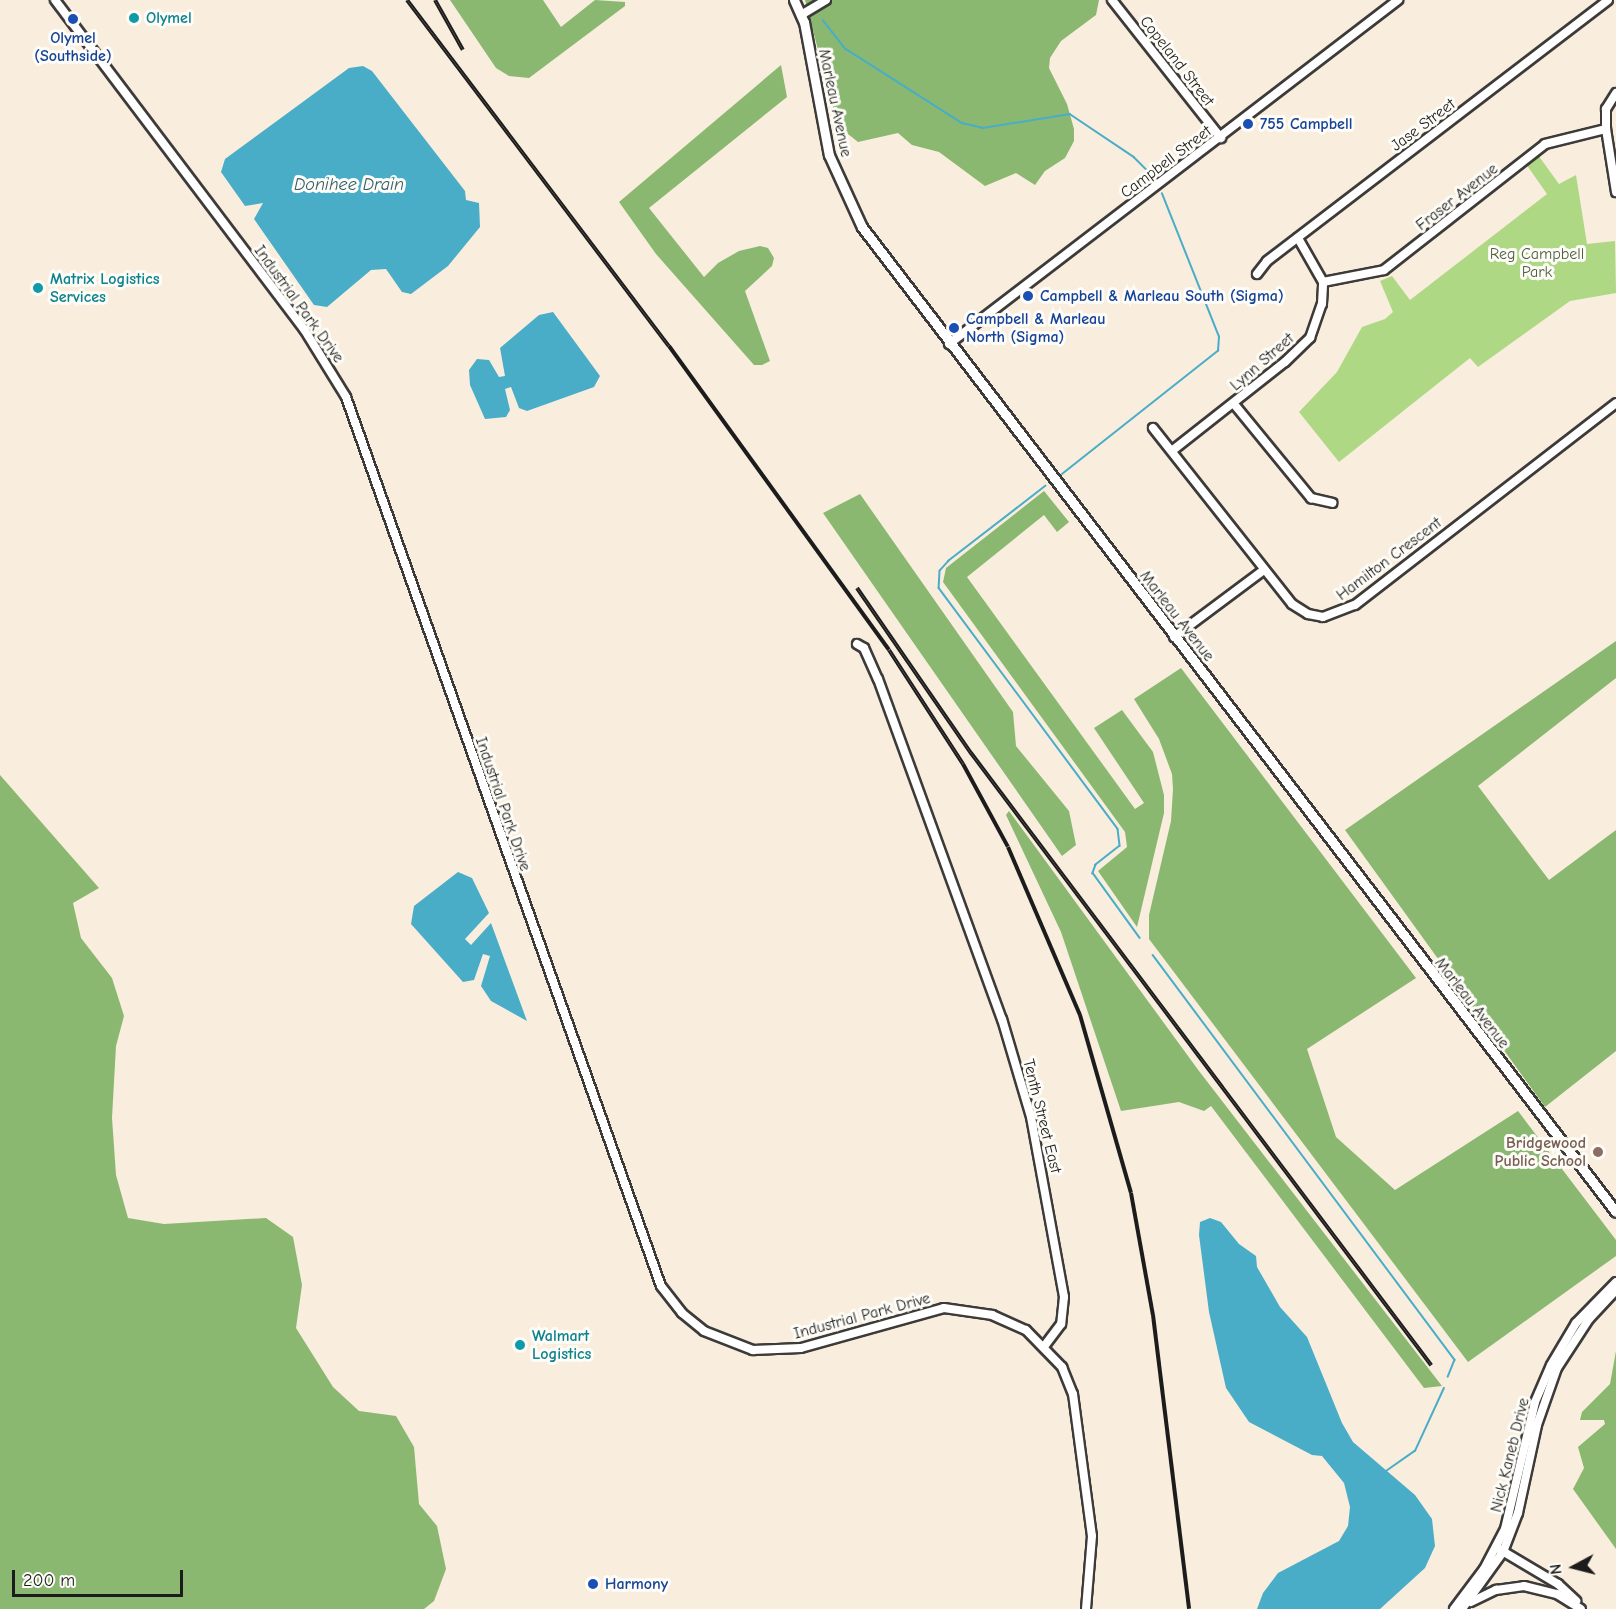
<!DOCTYPE html>
<style>
body{margin:0}
#map{position:relative;width:1616px;height:1609px;overflow:hidden;background:#f9edde;font-family:"Comic Neue",sans-serif}
div>[style]{position:absolute}
[style*='--x']{left:calc(var(--x)*1px);top:calc(var(--y)*1px);width:calc(var(--w)*1px);rotate:calc(var(--a)*1deg)}
.green>*{inset:0;background:#aed883}
.forest>*{inset:0;background:#8ab871}
.water>*{inset:0;background:#49adc8}
.stream>*{height:1.5px;margin:-0.75px;padding:0 0.75px;transform-origin:0.75px;border-radius:0.75px;background:#49adc8}
.roads{filter:drop-shadow(2px 0 #3d3b39) drop-shadow(-2px 0 #3d3b39) drop-shadow(0 2px #3d3b39) drop-shadow(0 -2px #3d3b39)}
.minor>*{height:8px;margin:-4px;padding:0 4px;transform-origin:4px;border-radius:4px;background:#fff}
.major>*{height:9px;margin:-4.5px;padding:0 4.5px;transform-origin:4.5px;border-radius:4.5px;background:#fff}
.rail>*{height:4px;margin-top:-2px;transform-origin:0;background:repeating-linear-gradient(90deg,#fdfcf7 0 4.5px,#1c1c1c 0 9px);box-sizing:border-box;border-block:2px solid #1c1c1c}
.dots>*{width:16px;height:16px;translate:-50% -50%;box-sizing:border-box;border:3px solid #fdfcf7;border-radius:50%}
span{translate:-50% -50%;white-space:nowrap;text-align:center;line-height:1.15;-webkit-text-stroke:6px #fdfcf7;paint-order:stroke}
.culture-label{font-size:16px;color:#0d838f;font-weight:700}
.left{translate:0 -50%;text-align:left}
.transit-label{font-size:16px;color:#164399;font-weight:700}
.street-label{font-size:16px;color:#1c1c1c}
.park-label{font-size:16px;color:#4f5e40}
.education-label{font-size:16px;color:#785e54;font-weight:700}
.right{translate:-100% -50%;text-align:right}
.water-label{font-size:18px;color:#305d69;font-style:italic}
.north{position:absolute;left:1544px;top:1537px;width:60px;height:60px;-webkit-text-stroke:4px #fdfcf7;paint-order:stroke;rotate:263deg;font-size:16px;font-weight:700;line-height:24px;text-align:center;color:#1c1c1c}
.north::after{content:'';display:block;margin:auto;width:21px;height:27px;background:#1c1c1c;clip-path:polygon(50% 0,100% 100%,50% 72%,0 100%)}
.scale{position:absolute;left:12px;top:1570px;width:171px;height:27px;box-sizing:border-box;border:3px solid #1c1c1c;border-top:0;padding-left:8px;font-size:18px;line-height:21px;white-space:nowrap;color:#1c1c1c;-webkit-text-stroke:4px #fdfcf7;paint-order:stroke}
</style>
<div id="map">
<div class="green">
<i style="clip-path:polygon(1538px 155px,1559px 184px,1576px 175px,1587px 244px,1615px 241px,1616px 293px,1570px 301px,1478px 367px,1470px 358px,1339px 462px,1299px 412px,1337px 372px,1362px 327px,1385px 319px,1393px 312px,1380px 281px,1392px 276px,1410px 300px,1547px 194px,1526px 164px)"></i>
</div>
<div class="forest">
<i style="clip-path:polygon(450px 0,543px 0,561px 27px,595px 0,625px 2px,625px 6px,529px 78px,509px 76px,496px 68px)"></i>
<i style="clip-path:polygon(805px 0,1099px 0,1096px 15px,1061px 41px,1050px 58px,1049px 68px,1067px 104px,1074px 129px,1074px 141px,1065px 158px,1045px 171px,1035px 185px,1016px 173px,985px 186px,939px 152px,912px 145px,898px 133px,858px 142px,838px 126px)"></i>
<i style="clip-path:polygon(781px 65px,787px 97px,649px 208px,704px 277px,718px 263px,739px 251px,760px 246px,768px 248px,774px 258px,772px 266px,745px 291px,770px 361px,762px 365px,754px 365px,656px 254px,619px 202px)"></i>
<i style="clip-path:polygon(1044px 491px,1069px 522px,1057px 532px,1044px 515px,967px 577px,1135px 809px,1144px 803px,1094px 728px,1122px 710px,1153px 752px,1164px 795px,1164px 813px,1137px 927px,1098px 871px,1127px 847px,1125px 832px,943px 582px,946px 568px)"></i>
<i style="clip-path:polygon(860px 494px,1013px 712px,1016px 746px,1069px 811px,1076px 845px,1062px 856px,823px 513px)"></i>
<i style="clip-path:polygon(1616px 641px,1616px 678px,1478px 786px,1549px 880px,1616px 830px,1616px 1051px,1545px 1107px,1345px 830px)"></i>
<i style="clip-path:polygon(1181px 668px,1416px 978px,1307px 1049px,1336px 1137px,1395px 1190px,1518px 1111px,1616px 1240px,1616px 1256px,1468px 1362px,1149px 939px,1149px 915px,1171px 821px,1173px 789px,1172px 774px,1159px 739px,1134px 699px)"></i>
<i style="clip-path:polygon(0 775px,99px 888px,73px 903px,81px 938px,112px 978px,124px 1016px,116px 1046px,112px 1118px,116px 1175px,128px 1218px,164px 1224px,266px 1218px,293px 1237px,302px 1285px,296px 1328px,333px 1387px,359px 1411px,396px 1416px,414px 1447px,419px 1504px,437px 1526px,446px 1569px,434px 1601px,424px 1609px,0 1609px)"></i>
<i style="clip-path:polygon(1009px 811px,1199px 1071px,1442px 1386px,1424px 1388px,1211px 1106px,1204px 1111px,1179px 1102px,1121px 1111px,1061px 932px,1006px 815px)"></i>
<i style="clip-path:polygon(1616px 1351px,1616px 1549px,1573px 1489px,1584px 1468px,1578px 1447px,1605px 1424px,1604px 1420px,1580px 1420px,1582px 1412px,1610px 1384px)"></i>
</div>
<div class="water">
<i style="clip-path:polygon(363px 66px,372px 71px,465px 191px,466px 200px,479px 203px,480px 227px,448px 266px,411px 294px,402px 292px,386px 269px,371px 270px,327px 307px,314px 305px,254px 219px,263px 203px,245px 206px,221px 172px,225px 159px,349px 68px)"></i>
<i style="clip-path:polygon(553px 312px,600px 376px,594px 387px,527px 411px,519px 408px,511px 387px,505px 389px,510px 410px,506px 417px,485px 419px,470px 385px,469px 370px,477px 359px,489px 360px,499px 377px,505px 376px,500px 348px,539px 315px)"></i>
<i style="clip-path:polygon(458px 872px,472px 878px,489px 913px,465px 939px,471px 945px,491px 923px,527px 1021px,491px 1001px,481px 986px,490px 956px,483px 954px,474px 980px,463px 982px,411px 924px,414px 906px)"></i>
<i style="clip-path:polygon(1210px 1218px,1221px 1222px,1239px 1244px,1256px 1256px,1257px 1267px,1280px 1307px,1307px 1337px,1342px 1423px,1353px 1442px,1415px 1495px,1432px 1519px,1435px 1546px,1425px 1568px,1380px 1609px,1257px 1609px,1263px 1593px,1278px 1573px,1339px 1541px,1348px 1526px,1350px 1507px,1344px 1483px,1322px 1456px,1312px 1455px,1249px 1422px,1226px 1388px,1209px 1312px,1199px 1235px,1200px 1222px)"></i>
</div>
<div class="stream">
<i style="--x:823;--y:20;--w:37;--a:52"></i>
<i style="--x:846;--y:49;--w:138;--a:32.5"></i>
<i style="--x:962;--y:123;--w:22;--a:13"></i>
<i style="--x:983;--y:128;--w:88;--a:-9.1"></i>
<i style="--x:1070;--y:114;--w:77;--a:33.9"></i>
<i style="--x:1134;--y:157;--w:27;--a:45"></i>
<i style="--x:1062;--y:474;--w:199;--a:-38.3"></i>
<i style="--x:1218;--y:351;--w:14;--a:-86"></i>
<i style="--x:1219;--y:337;--w:154;--a:-111.7"></i>
<i style="--x:1046;--y:486;--w:123;--a:142.3"></i>
<i style="--x:949;--y:561;--w:13;--a:132"></i>
<i style="--x:940;--y:571;--w:17;--a:93"></i>
<i style="--x:939;--y:588;--w:300;--a:53.4"></i>
<i style="--x:1118;--y:829;--w:17;--a:83"></i>
<i style="--x:1120;--y:846;--w:31;--a:142"></i>
<i style="--x:1096;--y:865;--w:9;--a:111"></i>
<i style="--x:1093;--y:873;--w:80;--a:54.1"></i>
<i style="--x:1153;--y:955;--w:505;--a:53.29"></i>
<i style="--x:1455;--y:1360;--w:18;--a:112"></i>
<i style="--x:1386;--y:1471;--w:35;--a:-35"></i>
<i style="--x:1415;--y:1451;--w:69;--a:-65.3"></i>
</div>
<div class="roads">
<div class="minor">
<i style="--x:55;--y:0;--w:413;--a:52.9"></i>
<i style="--x:304;--y:329;--w:80;--a:58.3"></i>
<i style="--x:346;--y:397;--w:943;--a:70.49"></i>
<i style="--x:661;--y:1286;--w:34;--a:52"></i>
<i style="--x:682;--y:1313;--w:28;--a:39"></i>
<i style="--x:704;--y:1331;--w:53;--a:21.2"></i>
<i style="--x:753;--y:1350;--w:48;--a:-2.4"></i>
<i style="--x:801;--y:1348;--w:148;--a:-15.6"></i>
<i style="--x:944;--y:1308;--w:49;--a:8.3"></i>
<i style="--x:992;--y:1315;--w:37;--a:24"></i>
<i style="--x:1026;--y:1330;--w:52;--a:45.8"></i>
<i style="--x:1062;--y:1367;--w:29;--a:68"></i>
<i style="--x:1073;--y:1394;--w:143;--a:82.4"></i>
<i style="--x:1092;--y:1536;--w:73;--a:94.7"></i>
<i style="--x:1112;--y:0;--w:176;--a:51.7"></i>
<i style="--x:801;--y:15;--w:29;--a:-31"></i>
<i style="--x:1616;--y:93;--w:19;--a:122"></i>
<i style="--x:1606;--y:109;--w:20;--a:90"></i>
<i style="--x:1606;--y:129;--w:64;--a:81"></i>
<i style="--x:1257;--y:274;--w:16;--a:-52"></i>
<i style="--x:1267;--y:261;--w:429;--a:-37.4"></i>
<i style="--x:1323;--y:282;--w:62;--a:-11.1"></i>
<i style="--x:1384;--y:270;--w:204;--a:-38"></i>
<i style="--x:1545;--y:144;--w:63;--a:-13.8"></i>
<i style="--x:949;--y:344;--w:566;--a:-37.46"></i>
<i style="--x:1234;--y:404;--w:122;--a:50.7"></i>
<i style="--x:1311;--y:498;--w:22;--a:13"></i>
<i style="--x:1153;--y:428;--w:224;--a:51.7"></i>
<i style="--x:1292;--y:604;--w:19;--a:32"></i>
<i style="--x:1308;--y:614;--w:15;--a:11"></i>
<i style="--x:1323;--y:617;--w:34;--a:-21"></i>
<i style="--x:1355;--y:605;--w:330;--a:-37.7"></i>
<i style="--x:1173;--y:450;--w:142;--a:-38.2"></i>
<i style="--x:1285;--y:362;--w:35;--a:-44"></i>
<i style="--x:1310;--y:338;--w:36;--a:-71"></i>
<i style="--x:1322;--y:304;--w:22;--a:-87"></i>
<i style="--x:1323;--y:282;--w:51;--a:-119.6"></i>
<i style="--x:1174;--y:637;--w:112;--a:-36.7"></i>
<i style="--x:857;--y:644;--w:8;--a:30"></i>
<i style="--x:864;--y:648;--w:34;--a:66"></i>
<i style="--x:878;--y:679;--w:362;--a:70"></i>
<i style="--x:1002;--y:1019;--w:102;--a:73.5"></i>
<i style="--x:1031;--y:1117;--w:183;--a:79.6"></i>
<i style="--x:1064;--y:1297;--w:27;--a:96"></i>
<i style="--x:1061;--y:1324;--w:26;--a:127"></i>
<i style="--x:1499;--y:1549;--w:69;--a:30.7"></i>
<i style="--x:1558;--y:1584;--w:25;--a:43"></i>
<i style="--x:1471;--y:1602;--w:28;--a:-26"></i>
<i style="--x:1496;--y:1590;--w:28;--a:-8"></i>
<i style="--x:1524;--y:1586;--w:34;--a:14"></i>
<i style="--x:1557;--y:1594;--w:28;--a:32"></i>
<i style="--x:1454;--y:1609;--w:50;--a:-53.1"></i>
<i style="--x:1484;--y:1569;--w:45;--a:-62.3"></i>
<i style="--x:1505;--y:1529;--w:130;--a:-76.7"></i>
<i style="--x:1535;--y:1402;--w:40;--a:-66.6"></i>
<i style="--x:1551;--y:1365;--w:49;--a:-59.2"></i>
<i style="--x:1576;--y:1323;--w:57;--a:-45.7"></i>
<i style="--x:1462;--y:1609;--w:70;--a:-54.3"></i>
<i style="--x:1503;--y:1552;--w:42;--a:-69"></i>
<i style="--x:1518;--y:1513;--w:90;--a:-77.8"></i>
<i style="--x:1537;--y:1425;--w:60;--a:-70.7"></i>
<i style="--x:1557;--y:1368;--w:59;--a:-56.9"></i>
<i style="--x:1589;--y:1319;--w:40;--a:-47"></i>
</div>
<div class="major">
<i style="--x:794;--y:0;--w:24;--a:66"></i>
<i style="--x:804;--y:22;--w:135;--a:79.4"></i>
<i style="--x:829;--y:155;--w:79;--a:65.4"></i>
<i style="--x:862;--y:227;--w:1240;--a:52.57"></i>
</div>
</div>
<div class="rail">
<i style="--x:407;--y:0;--w:434;--a:52.9"></i>
<i style="--x:669;--y:346;--w:375;--a:54.1"></i>
<i style="--x:889;--y:650;--w:136;--a:57"></i>
<i style="--x:963;--y:764;--w:94;--a:61.5"></i>
<i style="--x:1008;--y:847;--w:183;--a:66.8"></i>
<i style="--x:1080;--y:1015;--w:185;--a:74"></i>
<i style="--x:1131;--y:1193;--w:124;--a:79.8"></i>
<i style="--x:1153;--y:1315;--w:296;--a:83"></i>
<i style="--x:435;--y:0;--w:57;--a:60.8"></i>
<i style="--x:857;--y:588;--w:201;--a:55.4"></i>
<i style="--x:971;--y:753;--w:766;--a:53.07"></i>
</div>
<div class="dots">
<i style="left:134px;top:18px;background:#0f9aa8"></i>
<i style="left:73px;top:19px;background:#1a4fb4"></i>
<i style="left:1248px;top:124px;background:#1a4fb4"></i>
<i style="left:38px;top:288px;background:#0f9aa8"></i>
<i style="left:1028px;top:296px;background:#1a4fb4"></i>
<i style="left:954px;top:328px;background:#1a4fb4"></i>
<i style="left:1598px;top:1152px;background:#8d6e63"></i>
<i style="left:520px;top:1345px;background:#0f9aa8"></i>
<i style="left:593px;top:1584px;background:#1a4fb4"></i>
</div>
<div class="culture-label">
<span class="left" style="left:146px;top:18px">Olymel</span>
<span class="left" style="left:50px;top:288px">Matrix Logistics<br>Services</span>
<span class="left" style="left:532px;top:1345px">Walmart<br>Logistics</span>
</div>
<div class="transit-label">
<span style="left:73px;top:47px">Olymel<br>(Southside)</span>
<span class="left" style="left:1260px;top:124px">755 Campbell</span>
<span class="left" style="left:1040px;top:296px">Campbell &amp; Marleau South (Sigma)</span>
<span class="left" style="left:966px;top:328px">Campbell &amp; Marleau<br>North (Sigma)</span>
<span class="left" style="left:605px;top:1584px">Harmony</span>
</div>
<div class="street-label">
<span style="left:1177px;top:61px;rotate:52deg">Copeland Street</span>
<span style="left:835px;top:103px;rotate:78deg">Marleau Avenue</span>
<span style="left:1423px;top:125px;rotate:-37deg">Jase Street</span>
<span style="left:1166px;top:162px;rotate:-37deg">Campbell Street</span>
<span style="left:1457px;top:197px;rotate:-38deg">Fraser Avenue</span>
<span style="left:299px;top:304px;rotate:54deg">Industrial Park Drive</span>
<span style="left:1262px;top:362px;rotate:-41deg">Lynn Street</span>
<span style="left:1389px;top:559px;rotate:-37deg">Hamilton Crescent</span>
<span style="left:1177px;top:616px;rotate:52deg">Marleau Avenue</span>
<span style="left:503px;top:804px;rotate:71deg">Industrial Park Drive</span>
<span style="left:1472px;top:1003px;rotate:52deg">Marleau Avenue</span>
<span style="left:1042px;top:1116px;rotate:76deg">Tenth Street East</span>
<span style="left:862px;top:1316px;rotate:-15deg">Industrial Park Drive</span>
<span style="left:1510px;top:1455px;rotate:-76deg">Nick Kaneb Drive</span>
</div>
<div class="park-label">
<span style="left:1537px;top:263px">Reg Campbell<br>Park</span>
</div>
<div class="education-label">
<span class="right" style="left:1586px;top:1152px">Bridgewood<br>Public School</span>
</div>
<div class="water-label">
<span style="left:349px;top:185px">Donihee Drain</span>
</div>
<div class="north">N</div>
<div class="scale">200 m</div>
</div>
